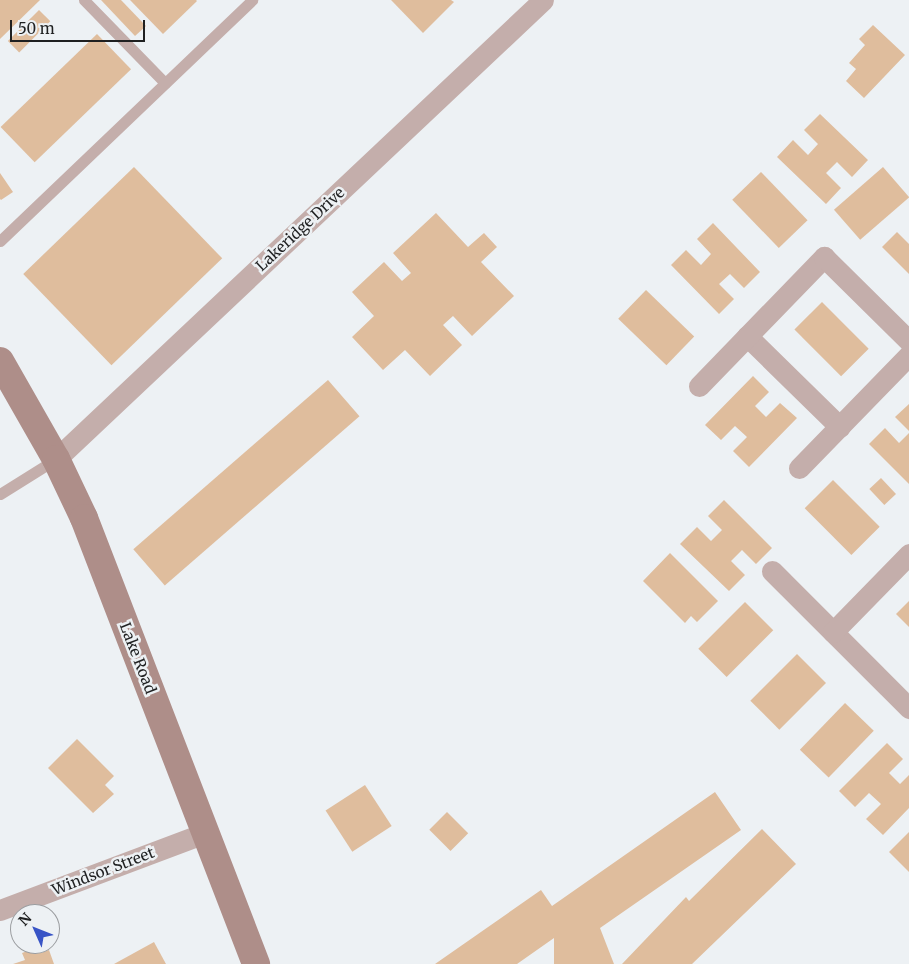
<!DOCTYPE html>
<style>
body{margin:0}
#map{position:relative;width:909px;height:964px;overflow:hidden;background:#edf1f4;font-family:Merriweather,serif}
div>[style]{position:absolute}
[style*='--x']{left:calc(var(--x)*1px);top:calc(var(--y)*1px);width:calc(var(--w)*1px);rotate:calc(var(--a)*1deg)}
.building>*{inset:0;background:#dfbd9d;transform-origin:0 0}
.lane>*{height:11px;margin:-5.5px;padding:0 5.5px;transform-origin:5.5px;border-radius:5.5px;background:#c4aeab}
.street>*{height:21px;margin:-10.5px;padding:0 10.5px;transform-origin:10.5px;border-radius:10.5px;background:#c4aeab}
.secondary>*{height:28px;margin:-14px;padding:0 14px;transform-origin:14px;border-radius:14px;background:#ae8e89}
span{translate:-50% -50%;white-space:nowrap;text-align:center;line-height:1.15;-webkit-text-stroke:5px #edf1f4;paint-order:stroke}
.street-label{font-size:15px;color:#1f2021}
.north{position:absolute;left:10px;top:904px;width:50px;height:50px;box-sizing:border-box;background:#edf1f4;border:1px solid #9b9da0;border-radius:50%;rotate:314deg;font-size:14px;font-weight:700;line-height:20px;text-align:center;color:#1f2021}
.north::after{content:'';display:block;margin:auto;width:18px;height:22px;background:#3854c6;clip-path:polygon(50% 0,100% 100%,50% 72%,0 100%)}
.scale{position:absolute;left:10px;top:20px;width:135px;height:22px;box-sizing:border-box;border:2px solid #1f2021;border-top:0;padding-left:6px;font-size:15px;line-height:18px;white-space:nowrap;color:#1f2021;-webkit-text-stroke:4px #edf1f4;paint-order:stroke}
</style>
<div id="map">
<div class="building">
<i style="clip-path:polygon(0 0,40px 0,0 39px)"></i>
<i style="clip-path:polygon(101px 0,121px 0,146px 26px,135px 36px)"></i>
<i style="clip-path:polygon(130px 0,196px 0,197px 1px,163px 34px)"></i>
<i style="clip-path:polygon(391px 0,451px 0,454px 2px,423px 33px)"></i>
<i style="left:39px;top:10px;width:16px;height:44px;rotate:45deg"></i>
<i style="clip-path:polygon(873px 25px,905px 55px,864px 98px,846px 81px,856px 69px,849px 63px,865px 45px,859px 39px)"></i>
<i style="left:97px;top:34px;width:49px;height:134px;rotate:46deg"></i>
<i style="clip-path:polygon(820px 114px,868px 160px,852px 177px,837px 162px,826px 173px,841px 188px,826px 204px,777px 157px,793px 140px,808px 155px,818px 144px,804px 130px)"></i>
<i style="left:134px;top:167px;width:127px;height:154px;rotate:46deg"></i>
<i style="left:883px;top:167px;width:40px;height:65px;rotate:49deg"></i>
<i style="left:761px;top:172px;width:67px;height:40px;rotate:46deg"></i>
<i style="clip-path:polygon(0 173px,13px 192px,1px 200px,0 199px)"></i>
<i style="clip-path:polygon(436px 213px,468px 247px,484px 233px,497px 247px,481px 262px,514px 296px,472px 336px,453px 316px,443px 325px,462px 345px,430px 376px,405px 350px,383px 370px,352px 337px,374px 316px,352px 292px,384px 262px,402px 281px,411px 273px,393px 253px)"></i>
<i style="clip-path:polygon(713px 223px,760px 272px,744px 288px,730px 274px,719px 284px,734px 299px,719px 314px,671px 265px,686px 250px,701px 265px,711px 254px,697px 239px)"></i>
<i style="clip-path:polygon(897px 232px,909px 244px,909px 274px,882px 247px)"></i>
<i style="left:646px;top:290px;width:67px;height:40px;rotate:44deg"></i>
<i style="left:822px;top:302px;width:66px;height:39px;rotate:45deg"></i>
<i style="clip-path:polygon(753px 376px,769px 392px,755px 406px,766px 417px,780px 403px,797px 418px,749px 467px,733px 451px,747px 437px,735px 426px,721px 440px,705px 425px)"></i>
<i style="left:328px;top:380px;width:48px;height:258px;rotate:49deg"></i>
<i style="clip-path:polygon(909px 404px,909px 431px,895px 417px)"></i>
<i style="clip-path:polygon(885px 428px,899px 443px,909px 433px,909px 484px,869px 444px)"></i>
<i style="left:881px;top:478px;width:22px;height:16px;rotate:47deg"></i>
<i style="left:833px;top:480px;width:66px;height:40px;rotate:45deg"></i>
<i style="clip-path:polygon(724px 500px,772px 548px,756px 564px,742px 550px,731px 561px,745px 575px,729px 591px,680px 544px,697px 527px,711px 541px,722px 530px,708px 516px)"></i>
<i style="clip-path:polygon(670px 553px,718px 601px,697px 622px,691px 616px,685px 623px,643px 581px)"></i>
<i style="clip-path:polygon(909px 601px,909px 627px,896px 614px)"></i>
<i style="left:745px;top:602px;width:40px;height:66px;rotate:45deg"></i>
<i style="left:797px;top:654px;width:41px;height:66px;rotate:45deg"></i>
<i style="left:845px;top:703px;width:40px;height:65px;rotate:44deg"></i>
<i style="clip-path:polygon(77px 739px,114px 776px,105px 785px,114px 794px,93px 813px,48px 768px)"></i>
<i style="clip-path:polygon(887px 743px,903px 759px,889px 773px,900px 784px,909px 775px,909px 808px,883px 835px,866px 819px,881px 804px,869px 793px,855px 807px,839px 791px)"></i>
<i style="left:365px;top:785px;width:49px;height:47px;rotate:57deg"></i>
<i style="clip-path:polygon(715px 792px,741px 830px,600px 928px,614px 964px,554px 964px,554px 938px,517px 964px,435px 964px,541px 890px,552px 906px)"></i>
<i style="left:447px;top:812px;width:30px;height:25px;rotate:45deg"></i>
<i style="clip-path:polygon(762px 829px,796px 864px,692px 964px,622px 964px,686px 897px,689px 901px)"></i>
<i style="clip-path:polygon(909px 832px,909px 872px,889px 852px)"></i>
<i style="clip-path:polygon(154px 942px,166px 964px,114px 964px)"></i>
<i style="clip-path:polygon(38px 947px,41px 953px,49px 950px,54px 964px,13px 964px,25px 960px,22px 953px)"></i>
</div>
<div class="lane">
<i style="--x:84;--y:0;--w:116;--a:45.7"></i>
<i style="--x:0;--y:241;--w:349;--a:-43.7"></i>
<i style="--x:0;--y:494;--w:66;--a:-32"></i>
</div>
<div class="street">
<i style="--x:747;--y:336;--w:130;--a:44.4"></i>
<i style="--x:699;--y:386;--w:180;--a:-45.9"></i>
<i style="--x:824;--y:257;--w:120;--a:44.7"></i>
<i style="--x:56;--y:459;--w:669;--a:-43.3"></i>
<i style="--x:799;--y:468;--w:158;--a:-45.8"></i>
<i style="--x:772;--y:571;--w:194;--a:45"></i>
<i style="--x:833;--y:632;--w:109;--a:-45.7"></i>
<i style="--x:0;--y:910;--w:219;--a:-20.6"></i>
</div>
<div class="secondary">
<i style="--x:0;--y:361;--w:113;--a:60.3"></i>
<i style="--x:56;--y:459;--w:65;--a:64.6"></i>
<i style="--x:84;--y:518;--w:478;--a:68.9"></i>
</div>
<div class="street-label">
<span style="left:300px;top:229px;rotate:-43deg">Lakeridge Drive</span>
<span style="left:138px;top:658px;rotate:69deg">Lake Road</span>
<span style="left:103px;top:871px;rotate:-21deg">Windsor Street</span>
</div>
<div class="north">N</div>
<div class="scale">50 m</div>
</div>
